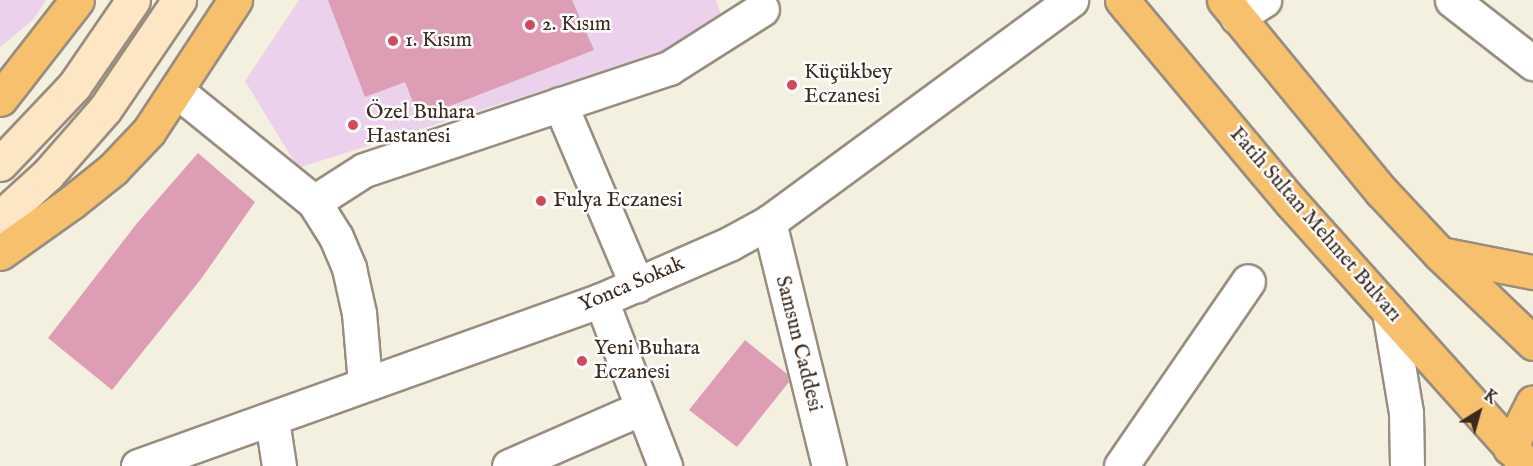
<!DOCTYPE html>
<meta charset="utf-8">
<style>
body{margin:0}
#map{position:relative;width:1533px;height:466px;overflow:hidden;background:#f4f0e0;font-family:"IM FELL English",serif}
div>[style]{position:absolute}
[style*='--x']{left:calc(var(--x)*1px);top:calc(var(--y)*1px);width:calc(var(--w)*1px);rotate:calc(var(--a)*1deg)}
.built>*{inset:0;background:#ebd1eb}
.building>*{inset:0;background:#dd9db5}
.roads{filter:drop-shadow(2px 0 #988d7f) drop-shadow(-2px 0 #988d7f) drop-shadow(0 2px #988d7f) drop-shadow(0 -2px #988d7f)}
.street>*{height:33px;margin:-16.5px;padding:0 16.5px;transform-origin:16.5px;border-radius:16.5px;background:#fff}
.secondary>*{height:33px;margin:-16.5px;padding:0 16.5px;transform-origin:16.5px;border-radius:16.5px;background:#fce6c4}
.highway>*{height:33px;margin:-16.5px;padding:0 16.5px;transform-origin:16.5px;border-radius:16.5px;background:#f7c06c}
.dots>*{width:16px;height:16px;translate:-50% -50%;box-sizing:border-box;border:3px solid #fff;border-radius:50%}
span{translate:-50% -50%;white-space:nowrap;text-align:center;line-height:1.15;-webkit-text-stroke:5px #fff;paint-order:stroke}
.poi-label{font-size:21px;color:#3b2a1e}
.left{translate:0 -50%;text-align:left}
.street-label{font-size:21px;color:#3b2a1e}
.north{position:absolute;left:1449px;top:382px;width:60px;height:60px;-webkit-text-stroke:4px #fff;paint-order:stroke;rotate:37deg;font-size:16px;font-weight:700;line-height:24px;text-align:center;color:#3b2a1e}
.north::after{content:'';display:block;margin:auto;width:21px;height:27px;background:#3b2a1e;clip-path:polygon(50% 0,100% 100%,50% 72%,0 100%)}
</style>
<div id="map">
<div class="built">
<i style="clip-path:polygon(0 0,46px 0,33px 20px,0 47px)"></i>
<i style="clip-path:polygon(299px 0,716px 0,727px 32px,298px 168px,245px 81px)"></i>
</div>
<div class="building">
<i style="clip-path:polygon(328px 0,572px 0,594px 50px,419px 118px,405px 82px,365px 97px)"></i>
<i style="clip-path:polygon(198px 153px,255px 202px,201px 279px,112px 390px,48px 338px,138px 222px)"></i>
<i style="clip-path:polygon(745px 340px,787px 374px,789px 382px,737px 447px,689px 410px)"></i>
</div>
<div class="roads">
<div class="street">
<i style="--x:1452;--y:0;--w:103;--a:37.9"></i>
<i style="--x:1237;--y:17;--w:32;--a:-32"></i>
<i style="--x:177;--y:91;--w:176;--a:39"></i>
<i style="--x:314;--y:202;--w:59;--a:-32.6"></i>
<i style="--x:364;--y:170;--w:322;--a:-18.5"></i>
<i style="--x:669;--y:68;--w:110;--a:-32.4"></i>
<i style="--x:560;--y:104;--w:197;--a:67"></i>
<i style="--x:314;--y:202;--w:41;--a:57.8"></i>
<i style="--x:336;--y:237;--w:34;--a:67"></i>
<i style="--x:349;--y:268;--w:46;--a:77.5"></i>
<i style="--x:359;--y:313;--w:70;--a:85.1"></i>
<i style="--x:769;--y:222;--w:251;--a:76.2"></i>
<i style="--x:601;--y:300;--w:178;--a:68.9"></i>
<i style="--x:1389;--y:311;--w:103;--a:80.5"></i>
<i style="--x:1406;--y:413;--w:53;--a:88.9"></i>
<i style="--x:272;--y:420;--w:47;--a:81.3"></i>
<i style="--x:138;--y:466;--w:492;--a:-19.7"></i>
<i style="--x:601;--y:300;--w:140;--a:-23.6"></i>
<i style="--x:729;--y:244;--w:46;--a:-28.8"></i>
<i style="--x:769;--y:222;--w:375;--a:-36.3"></i>
<i style="--x:509;--y:466;--w:145;--a:-23.6"></i>
<i style="--x:1121;--y:466;--w:224;--a:-55.5"></i>
</div>
<div class="secondary">
<i style="--x:0;--y:164;--w:108;--a:-46.5"></i>
<i style="--x:74;--y:86;--w:104;--a:-55.5"></i>
<i style="--x:0;--y:218;--w:65;--a:-42.5"></i>
<i style="--x:48;--y:174;--w:86;--a:-48.8"></i>
<i style="--x:105;--y:109;--w:132;--a:-55.8"></i>
</div>
<div class="highway">
<i style="--x:1122;--y:0;--w:263;--a:50.1"></i>
<i style="--x:1291;--y:202;--w:355;--a:48.1"></i>
<i style="--x:1224;--y:0;--w:247;--a:50.6"></i>
<i style="--x:1381;--y:191;--w:86;--a:46.9"></i>
<i style="--x:1440;--y:254;--w:129;--a:43.7"></i>
<i style="--x:0;--y:99;--w:125;--a:-52.1"></i>
<i style="--x:0;--y:253;--w:88;--a:-35.3"></i>
<i style="--x:72;--y:202;--w:53;--a:-38.8"></i>
<i style="--x:113;--y:169;--w:52;--a:-46.5"></i>
<i style="--x:149;--y:131;--w:157;--a:-56.7"></i>
<i style="--x:1440;--y:254;--w:95;--a:11"></i>
<i style="--x:1510;--y:448;--w:51;--a:-63.4"></i>
</div>
</div>
<div class="dots">
<i style="left:530px;top:25px;background:#d1495b"></i>
<i style="left:393px;top:41px;background:#d1495b"></i>
<i style="left:792px;top:85px;background:#d1495b"></i>
<i style="left:353px;top:125px;background:#d1495b"></i>
<i style="left:541px;top:201px;background:#d1495b"></i>
<i style="left:582px;top:361px;background:#d1495b"></i>
</div>
<div class="poi-label">
<span class="left" style="left:542px;top:25px">2. Kısım</span>
<span class="left" style="left:405px;top:41px">1. Kısım</span>
<span class="left" style="left:804px;top:85px">Küçükbey<br>Eczanesi</span>
<span class="left" style="left:366px;top:125px">Özel Buhara<br>Hastanesi</span>
<span class="left" style="left:553px;top:201px">Fulya Eczanesi</span>
<span class="left" style="left:594px;top:361px">Yeni Buhara<br>Eczanesi</span>
</div>
<div class="street-label">
<span style="left:1315px;top:225px;rotate:49deg">Fatih Sultan Mehmet Bulvarı</span>
<span style="left:632px;top:285px;rotate:-23deg">Yonca Sokak</span>
<span style="left:798px;top:344px;rotate:76deg">Samsun Caddesi</span>
</div>
<div class="north">K</div>
</div>
